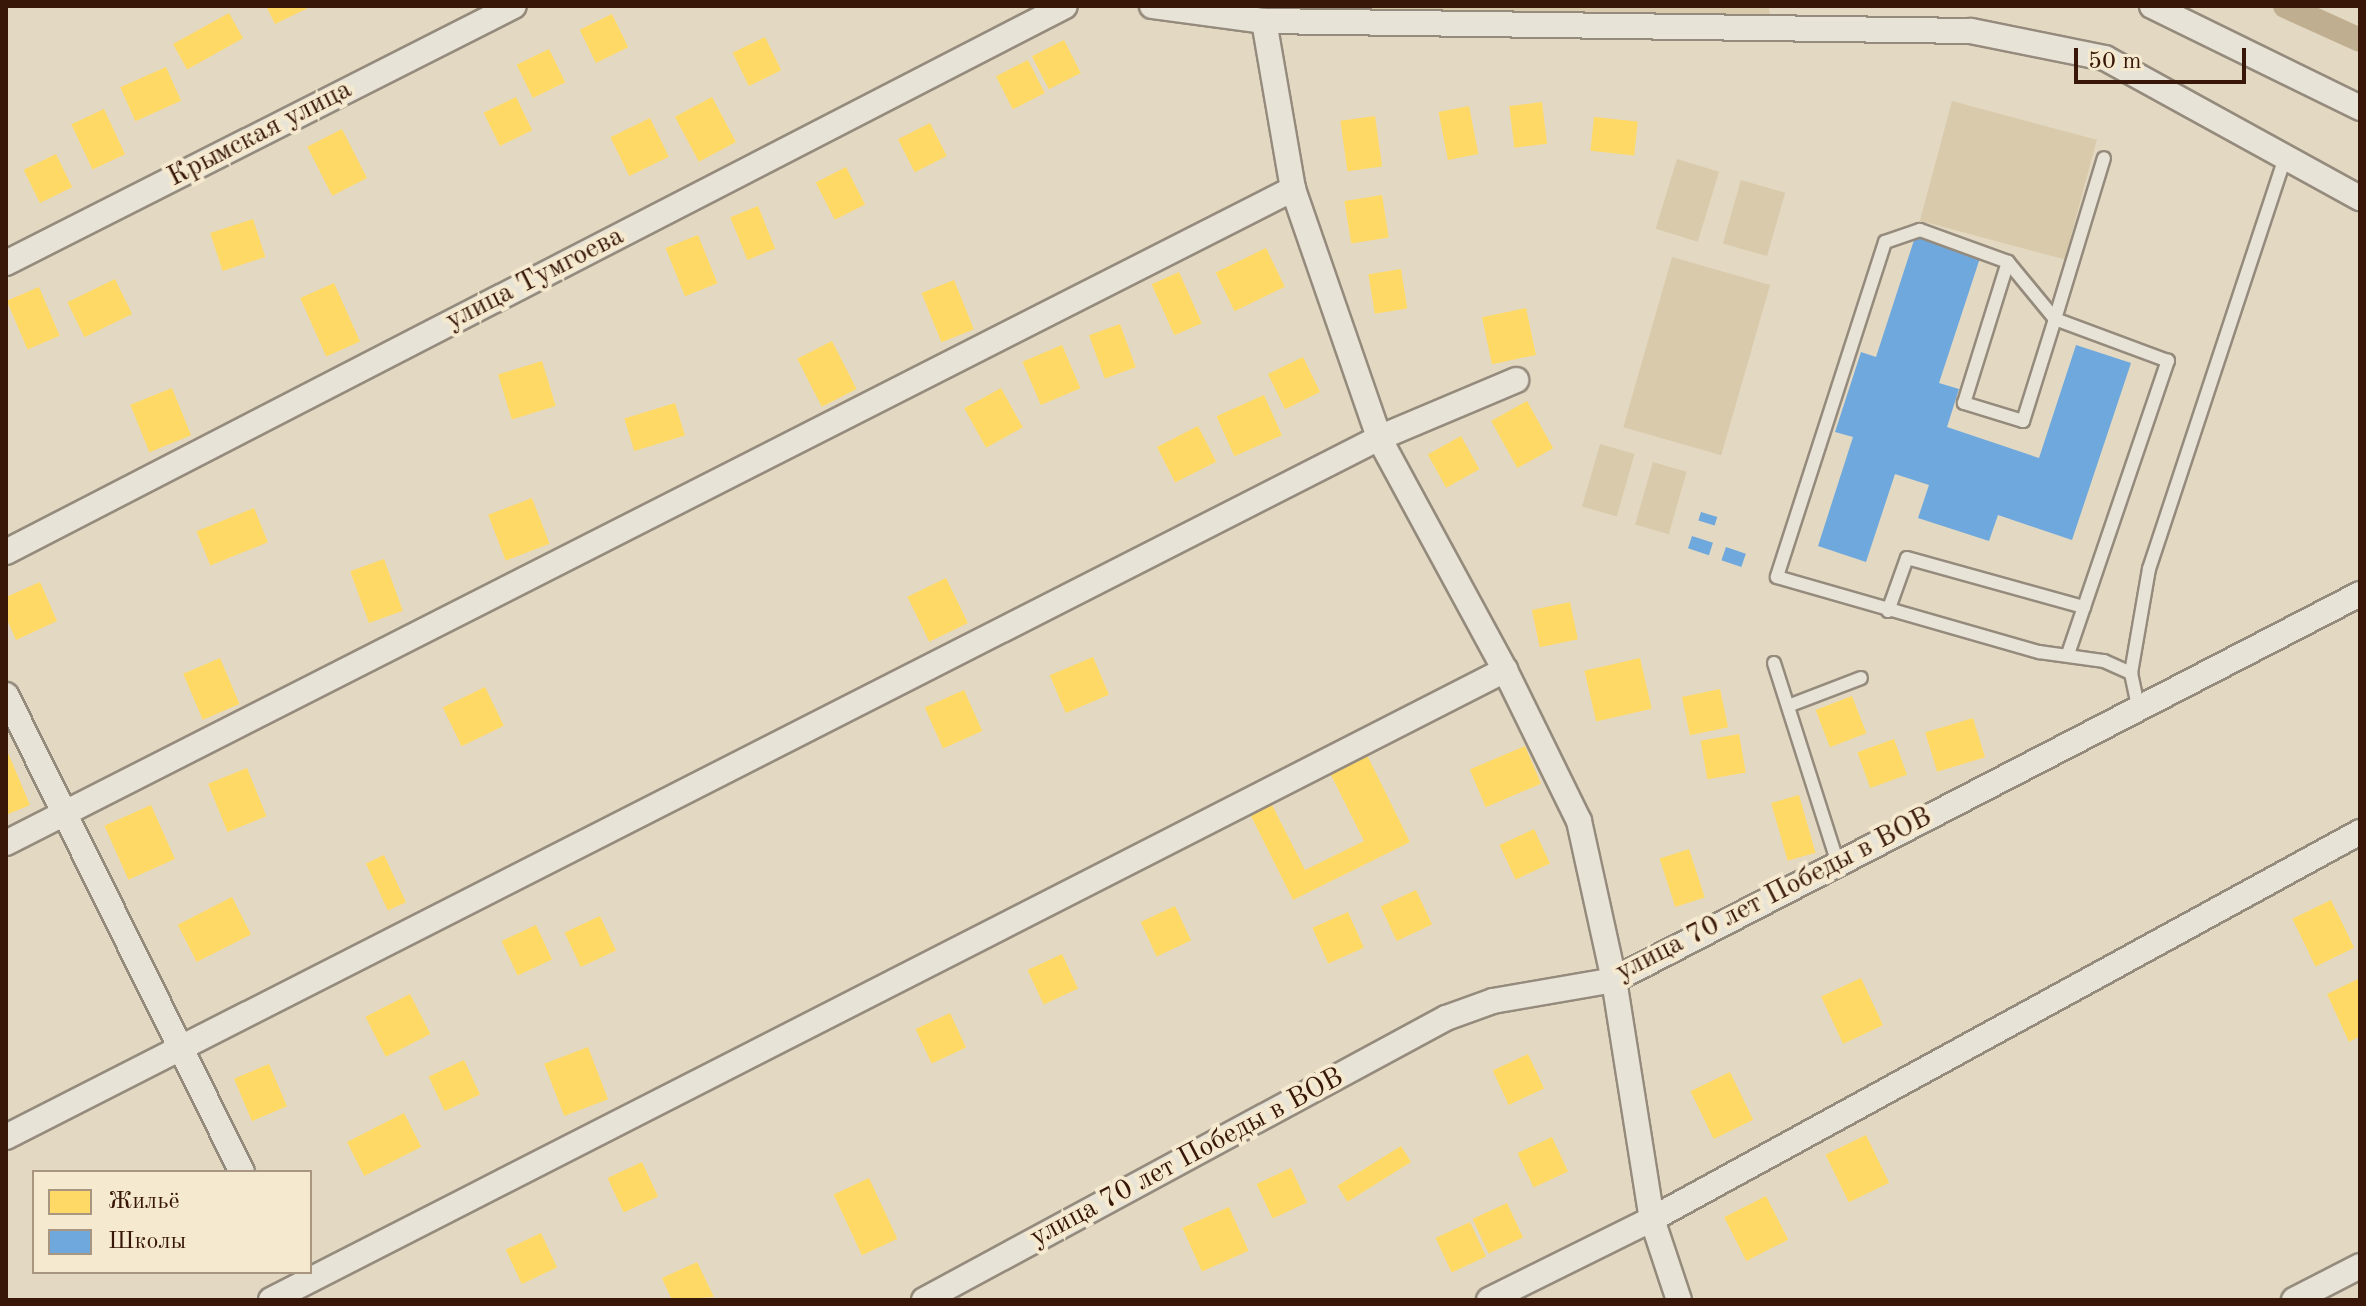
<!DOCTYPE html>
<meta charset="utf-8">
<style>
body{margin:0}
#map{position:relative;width:2366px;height:1306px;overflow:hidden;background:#e3d9c2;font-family:"Old Standard TT",serif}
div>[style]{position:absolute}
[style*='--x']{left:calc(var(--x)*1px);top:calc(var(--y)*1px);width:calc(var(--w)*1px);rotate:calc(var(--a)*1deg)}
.green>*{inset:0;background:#d9caab;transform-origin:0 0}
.homes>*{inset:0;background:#ffd966;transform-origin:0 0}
.schools>*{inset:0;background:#6fa8dc;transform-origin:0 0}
.canal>*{height:24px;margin:-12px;padding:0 12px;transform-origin:12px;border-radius:12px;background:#c0ae90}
.roads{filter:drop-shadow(2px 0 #958b7d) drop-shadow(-2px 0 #958b7d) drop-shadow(0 2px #958b7d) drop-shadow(0 -2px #958b7d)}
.lane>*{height:12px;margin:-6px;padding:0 6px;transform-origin:6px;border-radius:6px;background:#e8e3d7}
.street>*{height:24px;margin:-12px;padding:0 12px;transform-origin:12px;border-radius:12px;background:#e8e3d7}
span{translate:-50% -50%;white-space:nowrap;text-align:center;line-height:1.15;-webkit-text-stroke:8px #f5eacf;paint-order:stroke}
.street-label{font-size:28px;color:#381709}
.frame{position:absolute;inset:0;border:8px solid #381709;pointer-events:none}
.legend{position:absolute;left:32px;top:1170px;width:280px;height:104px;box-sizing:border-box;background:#f5eacf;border:2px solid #a99680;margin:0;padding:10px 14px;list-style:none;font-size:24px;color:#381709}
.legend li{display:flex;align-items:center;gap:16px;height:40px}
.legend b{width:40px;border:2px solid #a99680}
.scale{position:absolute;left:2074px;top:48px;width:172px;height:36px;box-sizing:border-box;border:4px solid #381709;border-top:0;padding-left:10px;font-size:24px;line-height:28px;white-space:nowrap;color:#381709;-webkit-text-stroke:6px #f5eacf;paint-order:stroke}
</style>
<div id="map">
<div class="green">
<i style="clip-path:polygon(1152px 6px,1769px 6px,1771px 29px)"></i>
<i style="left:1952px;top:101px;width:150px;height:124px;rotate:15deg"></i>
<i style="left:1677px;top:159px;width:44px;height:73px;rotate:17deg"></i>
<i style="left:1741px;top:180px;width:46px;height:66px;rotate:16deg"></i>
<i style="left:1672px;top:257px;width:102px;height:177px;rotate:16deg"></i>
<i style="left:1600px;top:444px;width:36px;height:65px;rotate:16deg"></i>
<i style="left:1653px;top:462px;width:35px;height:65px;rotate:16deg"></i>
</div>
<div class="homes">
<i style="clip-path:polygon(266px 6px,307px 6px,308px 8px,275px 24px)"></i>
<i style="left:229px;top:13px;width:29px;height:64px;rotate:61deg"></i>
<i style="left:612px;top:14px;width:37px;height:36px;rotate:64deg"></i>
<i style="left:765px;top:37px;width:37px;height:36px;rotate:64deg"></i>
<i style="left:1064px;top:40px;width:37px;height:36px;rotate:63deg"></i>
<i style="left:549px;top:49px;width:37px;height:36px;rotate:64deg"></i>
<i style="left:1028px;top:60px;width:37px;height:36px;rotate:63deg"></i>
<i style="left:166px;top:67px;width:37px;height:50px;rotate:66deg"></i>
<i style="left:516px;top:97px;width:37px;height:36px;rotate:64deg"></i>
<i style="left:712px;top:97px;width:51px;height:42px;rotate:62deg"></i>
<i style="left:1542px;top:102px;width:42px;height:33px;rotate:83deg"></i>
<i style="left:1469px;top:106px;width:49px;height:31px;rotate:79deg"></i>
<i style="left:104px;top:109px;width:50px;height:36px;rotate:65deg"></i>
<i style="left:1375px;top:116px;width:51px;height:35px;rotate:82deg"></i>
<i style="left:1594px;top:117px;width:44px;height:34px;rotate:6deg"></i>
<i style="left:650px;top:118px;width:43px;height:44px;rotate:64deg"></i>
<i style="left:930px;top:123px;width:37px;height:36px;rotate:63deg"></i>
<i style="left:342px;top:129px;width:55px;height:39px;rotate:63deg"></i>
<i style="left:56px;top:154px;width:37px;height:36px;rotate:64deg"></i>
<i style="left:846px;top:167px;width:42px;height:34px;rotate:63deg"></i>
<i style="left:1382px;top:195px;width:43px;height:38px;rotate:81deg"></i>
<i style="left:758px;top:206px;width:46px;height:30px;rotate:68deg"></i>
<i style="left:253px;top:219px;width:40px;height:45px;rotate:72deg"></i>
<i style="left:698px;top:235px;width:52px;height:35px;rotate:68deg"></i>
<i style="left:1266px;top:248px;width:43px;height:56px;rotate:64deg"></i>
<i style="left:1401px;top:269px;width:40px;height:33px;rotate:81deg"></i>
<i style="left:1179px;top:272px;width:56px;height:30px;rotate:66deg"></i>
<i style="left:115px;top:279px;width:39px;height:53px;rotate:64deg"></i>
<i style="left:954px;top:280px;width:53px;height:35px;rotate:68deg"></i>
<i style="left:334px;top:283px;width:64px;height:37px;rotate:66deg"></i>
<i style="left:39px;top:287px;width:53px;height:35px;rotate:67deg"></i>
<i style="left:1526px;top:308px;width:48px;height:45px;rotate:78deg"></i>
<i style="left:1120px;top:324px;width:46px;height:33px;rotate:70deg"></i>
<i style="left:832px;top:341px;width:54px;height:39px;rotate:63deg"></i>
<i style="left:1062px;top:345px;width:47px;height:43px;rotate:67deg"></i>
<i style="left:1303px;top:357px;width:39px;height:39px;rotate:64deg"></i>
<i style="left:542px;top:361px;width:47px;height:46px;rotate:73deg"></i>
<i style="left:172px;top:388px;width:51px;height:45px;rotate:68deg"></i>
<i style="left:1001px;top:388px;width:45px;height:42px;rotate:61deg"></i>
<i style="left:1264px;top:395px;width:44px;height:52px;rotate:66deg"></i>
<i style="left:1527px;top:401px;width:54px;height:41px;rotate:61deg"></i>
<i style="left:675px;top:403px;width:34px;height:53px;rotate:73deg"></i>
<i style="left:1198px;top:426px;width:40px;height:46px;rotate:63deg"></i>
<i style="left:1461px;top:436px;width:38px;height:38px;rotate:61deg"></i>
<i style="left:532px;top:498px;width:49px;height:47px;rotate:69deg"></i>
<i style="left:254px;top:508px;width:37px;height:62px;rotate:68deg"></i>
<i style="left:384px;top:559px;width:55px;height:36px;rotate:70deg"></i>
<i style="left:946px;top:578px;width:50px;height:43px;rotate:64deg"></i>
<i style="clip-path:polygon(40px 582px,57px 621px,16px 640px,6px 617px,6px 597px)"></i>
<i style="left:1570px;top:602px;width:38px;height:39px;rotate:78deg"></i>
<i style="left:1093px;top:657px;width:41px;height:47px;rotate:67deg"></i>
<i style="left:220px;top:658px;width:50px;height:40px;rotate:67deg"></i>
<i style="left:1640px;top:658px;width:52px;height:57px;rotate:77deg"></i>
<i style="left:485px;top:687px;width:43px;height:47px;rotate:64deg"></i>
<i style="left:1720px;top:689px;width:39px;height:39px;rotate:78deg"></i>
<i style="left:964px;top:690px;width:45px;height:43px;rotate:66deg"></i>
<i style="left:1852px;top:696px;width:40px;height:39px;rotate:69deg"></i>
<i style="left:1973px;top:718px;width:41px;height:50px;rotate:73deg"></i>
<i style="left:1739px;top:734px;width:39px;height:39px;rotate:80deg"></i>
<i style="left:1894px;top:739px;width:38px;height:39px;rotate:70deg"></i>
<i style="left:1525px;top:746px;width:41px;height:60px;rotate:67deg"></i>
<i style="clip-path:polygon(6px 748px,30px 805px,6px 815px)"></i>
<i style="clip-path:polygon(1367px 755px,1410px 842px,1293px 900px,1250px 814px,1271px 803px,1305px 870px,1364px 841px,1330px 773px)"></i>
<i style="left:247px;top:768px;width:52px;height:42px;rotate:68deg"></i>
<i style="left:1799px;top:795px;width:60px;height:29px;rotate:74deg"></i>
<i style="left:151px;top:805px;width:59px;height:51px;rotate:66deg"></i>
<i style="left:1534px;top:829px;width:38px;height:38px;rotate:65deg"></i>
<i style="left:1689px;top:849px;width:51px;height:31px;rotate:72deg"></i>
<i style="left:384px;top:855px;width:52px;height:20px;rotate:65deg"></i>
<i style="left:1416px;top:890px;width:38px;height:39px;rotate:65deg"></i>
<i style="left:232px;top:897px;width:42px;height:61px;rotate:63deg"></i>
<i style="left:2331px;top:900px;width:53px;height:43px;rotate:64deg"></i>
<i style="left:1175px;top:906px;width:38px;height:38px;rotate:65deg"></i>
<i style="left:1348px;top:912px;width:39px;height:39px;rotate:66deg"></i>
<i style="left:600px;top:916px;width:38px;height:39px;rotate:65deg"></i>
<i style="left:536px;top:925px;width:38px;height:38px;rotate:65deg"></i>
<i style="left:1062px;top:954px;width:38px;height:38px;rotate:65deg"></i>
<i style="left:1861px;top:978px;width:52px;height:44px;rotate:65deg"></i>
<i style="clip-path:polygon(2360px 978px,2360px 1036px,2349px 1042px,2327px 994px)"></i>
<i style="left:410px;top:994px;width:45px;height:50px;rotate:63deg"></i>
<i style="left:950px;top:1013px;width:38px;height:38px;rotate:65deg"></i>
<i style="left:588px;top:1047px;width:56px;height:47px;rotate:69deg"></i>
<i style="left:1528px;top:1054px;width:38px;height:39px;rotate:65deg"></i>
<i style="left:464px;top:1060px;width:38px;height:39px;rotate:65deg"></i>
<i style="left:269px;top:1064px;width:46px;height:38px;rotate:67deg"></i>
<i style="left:1730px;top:1072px;width:53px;height:44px;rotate:64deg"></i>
<i style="left:404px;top:1113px;width:38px;height:64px;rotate:63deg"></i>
<i style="left:1866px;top:1135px;width:53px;height:45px;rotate:64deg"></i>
<i style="left:1552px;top:1137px;width:38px;height:38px;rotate:65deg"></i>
<i style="left:1401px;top:1146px;width:19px;height:75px;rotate:58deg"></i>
<i style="left:642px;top:1162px;width:38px;height:38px;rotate:65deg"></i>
<i style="left:1291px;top:1168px;width:38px;height:38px;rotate:65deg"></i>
<i style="left:869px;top:1178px;width:67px;height:39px;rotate:65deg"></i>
<i style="left:1766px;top:1196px;width:49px;height:47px;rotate:63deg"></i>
<i style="left:1507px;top:1203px;width:38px;height:38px;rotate:65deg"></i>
<i style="left:1229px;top:1207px;width:48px;height:51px;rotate:66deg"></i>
<i style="left:1470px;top:1222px;width:38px;height:38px;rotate:65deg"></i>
<i style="left:541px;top:1233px;width:38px;height:39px;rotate:65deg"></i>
<i style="clip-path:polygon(697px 1262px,714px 1297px,672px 1300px,662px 1278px)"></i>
</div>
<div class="schools">
<i style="clip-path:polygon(1916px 234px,1981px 255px,1939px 383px,1959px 389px,1947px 427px,2039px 458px,2076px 345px,2131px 363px,2072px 540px,1998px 515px,1989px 541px,1918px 518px,1929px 485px,1895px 474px,1866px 562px,1818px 546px,1853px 437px,1835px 432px,1861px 352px,1876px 357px)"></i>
<i style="left:1701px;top:512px;width:17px;height:9px;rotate:17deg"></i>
<i style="left:1692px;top:536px;width:22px;height:13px;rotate:18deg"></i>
<i style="left:1726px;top:547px;width:21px;height:14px;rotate:19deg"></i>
</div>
<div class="canal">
<i style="--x:2285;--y:6;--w:82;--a:24.4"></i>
</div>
<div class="roads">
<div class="lane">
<i style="--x:2008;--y:262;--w:74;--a:50.5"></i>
<i style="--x:2055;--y:319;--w:107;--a:107.4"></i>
<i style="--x:2023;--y:421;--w:62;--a:-163"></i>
<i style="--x:1964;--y:403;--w:148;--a:-72.7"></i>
<i style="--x:2008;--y:262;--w:94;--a:-160"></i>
<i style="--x:1920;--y:230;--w:37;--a:161"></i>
<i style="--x:1885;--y:242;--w:352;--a:107.9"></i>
<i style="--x:1777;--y:577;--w:273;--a:16"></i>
<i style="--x:2039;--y:652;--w:66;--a:7.9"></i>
<i style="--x:2104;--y:661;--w:30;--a:24"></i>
<i style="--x:1888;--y:611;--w:56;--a:-70.3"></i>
<i style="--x:1907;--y:558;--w:184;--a:15.5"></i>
<i style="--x:2068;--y:654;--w:310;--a:-71.2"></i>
<i style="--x:2168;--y:361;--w:121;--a:-159.6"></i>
<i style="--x:2055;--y:319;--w:168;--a:-73.1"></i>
<i style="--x:1774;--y:663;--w:210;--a:72.3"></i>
<i style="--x:1788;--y:706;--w:78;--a:-21"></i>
<i style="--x:2138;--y:706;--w:34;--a:-102"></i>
<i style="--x:2131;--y:673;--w:106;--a:-80.2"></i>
<i style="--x:2149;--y:569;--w:434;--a:-71.7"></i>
</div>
<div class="street">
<i style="--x:1152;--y:6;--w:113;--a:7.6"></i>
<i style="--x:1264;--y:21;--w:707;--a:0.81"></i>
<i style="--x:1971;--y:31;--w:137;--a:11.4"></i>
<i style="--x:2105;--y:58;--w:291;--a:28.8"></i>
<i style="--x:2152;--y:6;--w:232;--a:26.1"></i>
<i style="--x:1264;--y:21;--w:170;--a:80.2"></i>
<i style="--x:1293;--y:189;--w:263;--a:70.9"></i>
<i style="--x:1379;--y:438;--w:264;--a:61.5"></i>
<i style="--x:1505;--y:670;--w:168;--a:63.9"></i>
<i style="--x:1579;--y:821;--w:163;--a:77.6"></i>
<i style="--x:1614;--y:980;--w:242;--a:81"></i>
<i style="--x:1652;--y:1219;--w:85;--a:71.6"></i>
<i style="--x:6;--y:263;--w:569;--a:-26.84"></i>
<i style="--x:6;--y:552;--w:1191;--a:-27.27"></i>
<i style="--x:6;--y:695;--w:532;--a:63.68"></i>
<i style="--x:6;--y:843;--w:1444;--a:-26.94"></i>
<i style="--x:6;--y:1137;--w:1541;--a:-26.98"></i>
<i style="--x:1379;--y:438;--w:149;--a:-22.9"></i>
<i style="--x:271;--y:1300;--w:1386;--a:-27.05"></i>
<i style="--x:924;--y:1300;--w:593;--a:-28.38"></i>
<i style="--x:1446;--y:1018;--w:50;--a:-19.9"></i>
<i style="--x:1493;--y:1001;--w:123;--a:-9.8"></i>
<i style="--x:1614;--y:980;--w:840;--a:-27.36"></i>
<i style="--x:1489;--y:1300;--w:182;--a:-26.4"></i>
<i style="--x:1652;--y:1219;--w:807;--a:-28.66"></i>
<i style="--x:2294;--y:1300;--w:74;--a:-27.3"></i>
</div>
</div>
<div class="street-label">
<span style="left:260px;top:134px;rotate:-27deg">Крымская улица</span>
<span style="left:535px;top:279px;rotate:-27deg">улица Тумгоева</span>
<span style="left:1774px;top:895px;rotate:-27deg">улица 70 лет Победы в ВОВ</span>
<span style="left:1187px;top:1158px;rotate:-28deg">улица 70 лет Победы в ВОВ</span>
</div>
<div class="frame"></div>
<ul class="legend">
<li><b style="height:22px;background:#ffd966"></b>Жильё</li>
<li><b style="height:22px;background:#6fa8dc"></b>Школы</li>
</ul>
<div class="scale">50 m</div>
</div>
